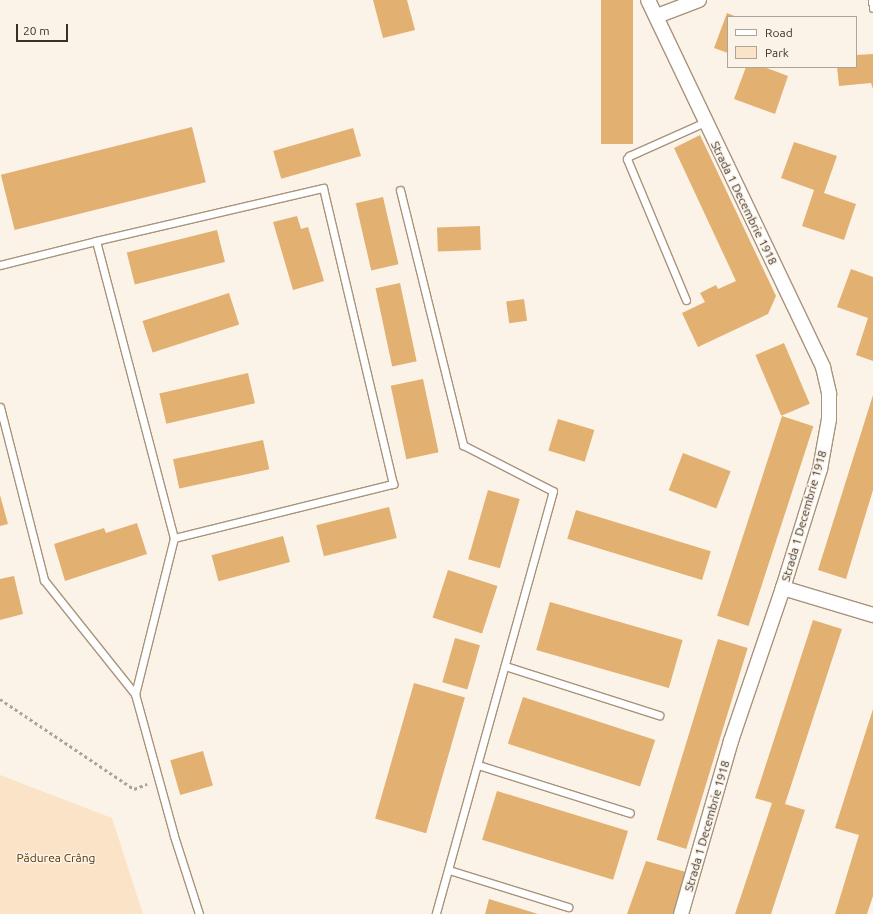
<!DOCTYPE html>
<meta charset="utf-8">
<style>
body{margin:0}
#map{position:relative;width:873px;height:914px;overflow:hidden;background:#fcf3e8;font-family:Ubuntu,sans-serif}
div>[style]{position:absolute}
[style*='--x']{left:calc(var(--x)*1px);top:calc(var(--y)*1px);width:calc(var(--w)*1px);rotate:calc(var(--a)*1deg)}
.green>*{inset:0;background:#fbe3c7}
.building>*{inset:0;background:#e2b070;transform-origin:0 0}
.path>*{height:2.5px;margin-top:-1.25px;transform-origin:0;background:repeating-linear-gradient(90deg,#aca499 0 3px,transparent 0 6px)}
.roads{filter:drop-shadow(1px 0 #a9937a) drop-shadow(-1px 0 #a9937a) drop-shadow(0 1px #a9937a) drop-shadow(0 -1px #a9937a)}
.lane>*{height:7px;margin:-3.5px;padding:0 3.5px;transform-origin:3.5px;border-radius:3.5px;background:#fff}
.street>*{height:14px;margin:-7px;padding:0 7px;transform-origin:7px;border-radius:7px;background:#fff}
span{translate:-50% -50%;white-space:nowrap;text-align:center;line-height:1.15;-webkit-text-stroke:3px #fcf3e8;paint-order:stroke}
.street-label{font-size:12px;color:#393126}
.park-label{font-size:12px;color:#563500}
.legend{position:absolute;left:727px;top:16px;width:130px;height:52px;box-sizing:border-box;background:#fcf3e8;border:1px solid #aea59a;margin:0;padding:5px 7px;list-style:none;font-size:12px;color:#393126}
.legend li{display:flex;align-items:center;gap:8px;height:20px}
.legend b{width:20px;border:1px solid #aea59a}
.scale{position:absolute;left:16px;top:24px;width:52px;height:18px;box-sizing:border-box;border:2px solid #393126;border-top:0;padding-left:5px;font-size:12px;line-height:14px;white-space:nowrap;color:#393126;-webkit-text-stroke:3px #fcf3e8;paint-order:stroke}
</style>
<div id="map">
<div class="green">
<i style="clip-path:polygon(0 775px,112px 818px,143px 914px,0 914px)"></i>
</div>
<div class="building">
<i style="clip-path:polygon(373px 0,407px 0,415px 30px,383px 38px)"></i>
<i style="left:601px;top:0;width:32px;height:144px"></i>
<i style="clip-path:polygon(727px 13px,737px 17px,728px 17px,728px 53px,714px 48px)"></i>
<i style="clip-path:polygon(873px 54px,873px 89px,871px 83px,839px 86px,837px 67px,856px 67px,856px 55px)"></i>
<i style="clip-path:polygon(746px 67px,764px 67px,788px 76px,775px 114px,734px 99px)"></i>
<i style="left:192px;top:127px;width:57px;height:197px;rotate:76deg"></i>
<i style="left:353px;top:128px;width:29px;height:83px;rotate:74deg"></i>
<i style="clip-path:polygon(700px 135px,776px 296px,768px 314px,698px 347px,682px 313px,705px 302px,700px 293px,716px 285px,718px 289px,736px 281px,674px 148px)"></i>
<i style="clip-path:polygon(794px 142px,837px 156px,824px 193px,856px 204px,844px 240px,802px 226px,814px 190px,781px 178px)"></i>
<i style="left:383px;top:197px;width:69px;height:28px;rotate:77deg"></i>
<i style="clip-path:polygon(297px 216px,301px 229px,308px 227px,324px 281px,293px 290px,273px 222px)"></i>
<i style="left:480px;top:226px;width:24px;height:43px;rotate:88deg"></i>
<i style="left:217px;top:230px;width:33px;height:93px;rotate:76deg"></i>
<i style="clip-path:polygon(851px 269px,873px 277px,873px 361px,856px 355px,868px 318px,837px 307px)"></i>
<i style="left:400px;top:283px;width:80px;height:25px;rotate:78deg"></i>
<i style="left:229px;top:293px;width:33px;height:91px;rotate:72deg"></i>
<i style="left:524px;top:299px;width:22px;height:18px;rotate:82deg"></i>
<i style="left:784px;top:343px;width:66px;height:31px;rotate:67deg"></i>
<i style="left:248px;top:373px;width:31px;height:91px;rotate:77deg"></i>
<i style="left:423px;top:379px;width:75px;height:33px;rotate:78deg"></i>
<i style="clip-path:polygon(873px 395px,873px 490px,846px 579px,818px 570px)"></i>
<i style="left:782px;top:416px;width:33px;height:210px;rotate:18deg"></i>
<i style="left:558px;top:419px;width:38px;height:33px;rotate:17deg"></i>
<i style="left:263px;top:440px;width:30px;height:92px;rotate:78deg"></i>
<i style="left:683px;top:453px;width:51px;height:40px;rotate:21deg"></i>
<i style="left:488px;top:490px;width:33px;height:72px;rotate:16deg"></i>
<i style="clip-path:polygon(0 495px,8px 524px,0 526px)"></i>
<i style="left:389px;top:507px;width:32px;height:75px;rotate:76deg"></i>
<i style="left:576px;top:510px;width:141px;height:30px;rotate:17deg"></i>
<i style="clip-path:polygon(137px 523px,147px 554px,65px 581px,54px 544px,104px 528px,106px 533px)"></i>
<i style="left:283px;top:536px;width:27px;height:74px;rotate:75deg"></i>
<i style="left:448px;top:570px;width:52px;height:50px;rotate:18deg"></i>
<i style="clip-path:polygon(14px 576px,23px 614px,0 620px,0 579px)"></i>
<i style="left:550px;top:602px;width:138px;height:50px;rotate:16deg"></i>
<i style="clip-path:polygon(813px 620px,842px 629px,785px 804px,805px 810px,771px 914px,735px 914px,772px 803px,755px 798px)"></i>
<i style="left:455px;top:638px;width:26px;height:46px;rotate:16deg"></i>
<i style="left:718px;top:639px;width:31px;height:210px;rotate:17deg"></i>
<i style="left:414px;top:683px;width:53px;height:141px;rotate:16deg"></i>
<i style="left:523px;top:697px;width:139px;height:49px;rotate:18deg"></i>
<i style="clip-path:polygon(873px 709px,873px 896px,867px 914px,835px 914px,859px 835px,835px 828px)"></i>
<i style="left:203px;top:751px;width:36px;height:34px;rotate:74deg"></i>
<i style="left:497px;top:791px;width:137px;height:51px;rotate:17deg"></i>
<i style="clip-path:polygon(646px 861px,686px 872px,674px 914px,627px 914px)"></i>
<i style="clip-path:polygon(489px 899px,538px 914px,485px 914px)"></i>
</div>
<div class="path">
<i style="--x:0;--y:699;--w:161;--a:33.9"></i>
<i style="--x:134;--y:789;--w:14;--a:-21"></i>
</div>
<div class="roads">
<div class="lane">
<i style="--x:872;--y:0;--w:8;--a:83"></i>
<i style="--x:400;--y:190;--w:263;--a:76.1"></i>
<i style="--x:463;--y:445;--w:101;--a:27.1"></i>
<i style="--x:553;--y:491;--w:439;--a:105.5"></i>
<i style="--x:0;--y:265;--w:99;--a:-14"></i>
<i style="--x:686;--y:300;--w:153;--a:-112.7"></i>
<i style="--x:627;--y:159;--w:4;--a:-56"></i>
<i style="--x:629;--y:156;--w:83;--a:-24.1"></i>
<i style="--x:0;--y:407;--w:179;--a:75.7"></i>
<i style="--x:44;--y:580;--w:146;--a:51.4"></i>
<i style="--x:174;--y:538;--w:226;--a:-13.9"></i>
<i style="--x:393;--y:484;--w:304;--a:-103.3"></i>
<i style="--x:323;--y:188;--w:233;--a:166.9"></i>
<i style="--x:96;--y:241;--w:307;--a:75.3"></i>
<i style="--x:174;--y:538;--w:161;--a:104"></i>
<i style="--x:135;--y:694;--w:147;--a:74.6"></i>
<i style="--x:174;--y:836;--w:82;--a:72.2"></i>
<i style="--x:505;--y:666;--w:162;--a:17.7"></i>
<i style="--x:478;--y:765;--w:159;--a:17.5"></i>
<i style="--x:449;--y:870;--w:125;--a:17.3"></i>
</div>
<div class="street">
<i style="--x:648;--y:0;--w:407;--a:64.5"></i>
<i style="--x:823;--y:367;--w:28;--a:77"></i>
<i style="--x:829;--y:394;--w:25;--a:90"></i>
<i style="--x:829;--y:419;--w:51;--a:100.2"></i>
<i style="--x:820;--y:469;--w:125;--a:107.3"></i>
<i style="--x:783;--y:588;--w:162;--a:108.8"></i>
<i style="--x:731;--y:741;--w:180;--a:106.1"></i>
<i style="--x:657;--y:16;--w:45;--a:-20.9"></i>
<i style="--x:783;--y:588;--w:94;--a:16.7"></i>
</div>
</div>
<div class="street-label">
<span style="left:744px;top:203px;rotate:64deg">Strada 1 Decembrie 1918</span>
<span style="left:804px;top:516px;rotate:-74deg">Strada 1 Decembrie 1918</span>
<span style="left:707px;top:826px;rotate:-74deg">Strada 1 Decembrie 1918</span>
</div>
<div class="park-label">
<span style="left:56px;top:858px">Pădurea Crâng</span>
</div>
<ul class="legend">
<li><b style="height:5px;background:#fff"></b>Road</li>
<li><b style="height:11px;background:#fbe3c7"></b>Park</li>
</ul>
<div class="scale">20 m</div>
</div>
